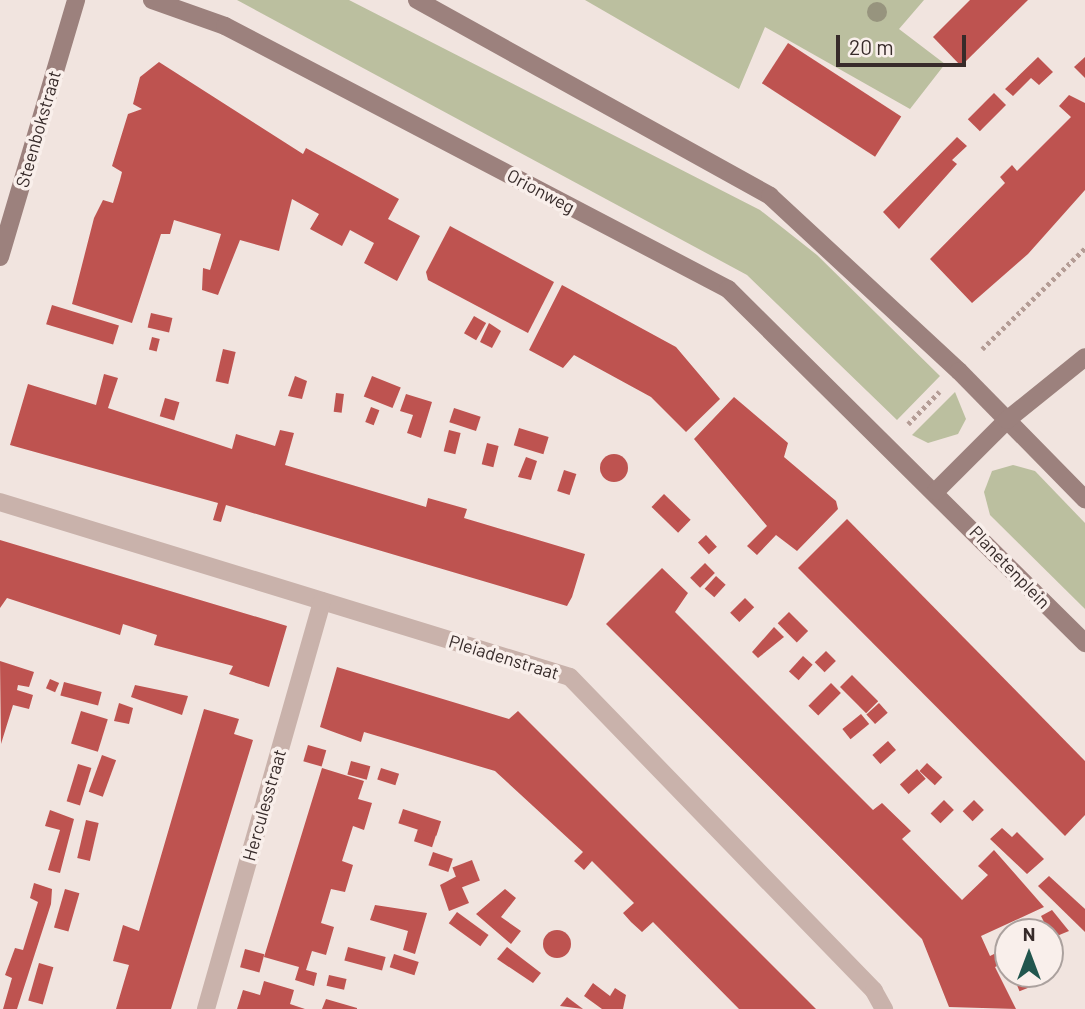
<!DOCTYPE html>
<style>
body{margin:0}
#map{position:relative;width:1085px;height:1009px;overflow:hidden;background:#f1e4df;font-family:Barlow,sans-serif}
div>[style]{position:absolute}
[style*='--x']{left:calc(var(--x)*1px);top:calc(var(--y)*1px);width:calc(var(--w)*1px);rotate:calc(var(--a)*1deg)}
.green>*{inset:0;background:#bbbf9f}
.building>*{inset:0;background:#be5350;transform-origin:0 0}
.round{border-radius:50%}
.path>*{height:4.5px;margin-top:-2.25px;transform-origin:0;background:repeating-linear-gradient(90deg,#b49c95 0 3.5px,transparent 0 7px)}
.street>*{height:18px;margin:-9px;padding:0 9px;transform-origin:9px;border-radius:9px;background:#c9b2ab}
.secondary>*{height:18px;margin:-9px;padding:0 9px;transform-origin:9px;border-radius:9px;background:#9c817d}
.trees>*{width:20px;height:20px;margin:-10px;border-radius:50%;background:#97947e}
span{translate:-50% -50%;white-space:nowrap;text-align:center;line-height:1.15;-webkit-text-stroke:7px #f9efeb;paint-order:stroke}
.street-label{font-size:18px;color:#372b2a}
.north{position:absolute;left:994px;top:918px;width:70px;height:70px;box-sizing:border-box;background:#f9efeb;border:2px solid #aba19e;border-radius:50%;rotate:0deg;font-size:19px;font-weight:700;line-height:28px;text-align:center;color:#372b2a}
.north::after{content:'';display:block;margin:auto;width:24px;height:32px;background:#22564e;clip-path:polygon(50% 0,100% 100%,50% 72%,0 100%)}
.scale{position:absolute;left:836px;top:35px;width:130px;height:32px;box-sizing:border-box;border:4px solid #372b2a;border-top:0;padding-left:9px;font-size:21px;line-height:24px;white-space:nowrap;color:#372b2a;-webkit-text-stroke:5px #f9efeb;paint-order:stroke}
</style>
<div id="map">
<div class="green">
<i style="clip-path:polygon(237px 0,349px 0,760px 210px,817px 255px,940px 376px,897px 420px,747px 275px)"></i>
<i style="clip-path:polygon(585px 0,924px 0,899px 29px,945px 64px,910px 109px,765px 27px,739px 89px)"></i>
<i style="clip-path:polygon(955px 392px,966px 419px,958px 434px,928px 443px,912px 435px)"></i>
<i style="clip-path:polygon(1013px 465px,1035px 471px,1085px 523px,1085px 609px,990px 515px,984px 492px,992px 471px)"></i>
</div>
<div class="building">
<i style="clip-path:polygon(970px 0,1028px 0,961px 66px,933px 37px)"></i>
<i style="left:788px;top:43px;width:135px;height:48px;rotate:33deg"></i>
<i style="clip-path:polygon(1038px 57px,1053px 72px,1039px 85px,1031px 78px,1013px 96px,1005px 89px)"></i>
<i style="clip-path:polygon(1085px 57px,1085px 78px,1074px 67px)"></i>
<i style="clip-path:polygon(159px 62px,303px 154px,306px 148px,399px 199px,388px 219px,420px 236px,397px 281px,364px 263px,374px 243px,350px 230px,342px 246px,310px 229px,319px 214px,292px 199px,279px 251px,240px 240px,218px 295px,202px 290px,203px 268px,210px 270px,221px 234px,174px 220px,170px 234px,161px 234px,132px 323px,72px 304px,94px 218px,103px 200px,113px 203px,120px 180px,122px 172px,112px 166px,128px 114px,142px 109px,133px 104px,140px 77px)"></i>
<i style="left:994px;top:93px;width:17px;height:37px;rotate:45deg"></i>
<i style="clip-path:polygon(1069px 95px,1085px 103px,1085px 190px,1028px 254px,972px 303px,930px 259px,1005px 183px,1000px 177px,1012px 165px,1017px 171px,1071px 117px,1059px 106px)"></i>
<i style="clip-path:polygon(957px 137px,967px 146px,952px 160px,957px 164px,899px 229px,883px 212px)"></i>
<i style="clip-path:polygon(450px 226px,554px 282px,528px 333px,428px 280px,426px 272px)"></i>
<i style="clip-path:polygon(562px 285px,676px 347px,720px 399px,686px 432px,651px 397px,574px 355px,563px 368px,529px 350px)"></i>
<i style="left:52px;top:305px;width:70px;height:20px;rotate:17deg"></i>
<i style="left:151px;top:313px;width:22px;height:15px;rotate:13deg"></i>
<i style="left:474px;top:316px;width:14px;height:20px;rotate:30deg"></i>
<i style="clip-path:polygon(489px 323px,501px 331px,492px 348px,480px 342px)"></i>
<i style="left:152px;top:337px;width:8px;height:13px;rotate:14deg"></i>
<i style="left:223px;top:349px;width:13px;height:33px;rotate:13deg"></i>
<i style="clip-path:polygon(104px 374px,118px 378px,108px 408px,232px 449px,236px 434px,275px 446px,280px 430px,294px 433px,285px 465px,426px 507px,428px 498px,467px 509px,464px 518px,585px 554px,572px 597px,567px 606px,226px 505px,221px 522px,213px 520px,218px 503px,10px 445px,28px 384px,96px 405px)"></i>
<i style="clip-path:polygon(295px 376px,307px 381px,302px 399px,288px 396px)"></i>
<i style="left:372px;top:376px;width:31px;height:22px;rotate:22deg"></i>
<i style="left:336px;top:393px;width:8px;height:19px;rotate:7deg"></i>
<i style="clip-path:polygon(406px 394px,432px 402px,421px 438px,407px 433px,413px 415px,400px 411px)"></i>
<i style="clip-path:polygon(734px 397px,788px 443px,784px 457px,836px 501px,838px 509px,797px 551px,776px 535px,757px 555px,747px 546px,767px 526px,694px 439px)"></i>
<i style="left:165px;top:398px;width:15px;height:19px;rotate:16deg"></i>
<i style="left:371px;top:407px;width:9px;height:16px;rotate:21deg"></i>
<i style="left:454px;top:408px;width:28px;height:15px;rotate:18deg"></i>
<i style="left:519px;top:428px;width:31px;height:18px;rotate:17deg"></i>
<i style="left:449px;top:430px;width:12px;height:22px;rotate:14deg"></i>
<i style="left:487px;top:443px;width:12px;height:22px;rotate:14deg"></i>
<i class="round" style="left:600px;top:454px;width:28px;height:28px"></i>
<i style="clip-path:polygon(526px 457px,537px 461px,531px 480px,518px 477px)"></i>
<i style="left:564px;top:470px;width:13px;height:22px;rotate:18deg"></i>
<i style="left:664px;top:494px;width:37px;height:18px;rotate:44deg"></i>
<i style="clip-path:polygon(847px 519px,1085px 761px,1085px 815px,1065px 836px,798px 568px)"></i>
<i style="left:706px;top:535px;width:16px;height:11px;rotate:47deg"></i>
<i style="clip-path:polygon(0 540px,287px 626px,269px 687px,229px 674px,233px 666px,154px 645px,157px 635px,123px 624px,120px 635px,7px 598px,0 608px)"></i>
<i style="left:705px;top:563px;width:14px;height:21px;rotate:45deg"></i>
<i style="clip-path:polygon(662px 568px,688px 593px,675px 612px,873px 810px,882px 803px,911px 831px,902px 839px,962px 900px,988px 875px,978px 866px,994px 850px,1044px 907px,981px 936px,990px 956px,1004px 949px,1008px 961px,995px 967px,1016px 1009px,949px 1007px,922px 939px,606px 624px)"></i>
<i style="left:716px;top:576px;width:13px;height:17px;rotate:42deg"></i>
<i style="left:745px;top:598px;width:13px;height:21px;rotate:45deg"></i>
<i style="left:789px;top:612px;width:27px;height:16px;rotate:45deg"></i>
<i style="clip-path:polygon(774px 627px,784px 637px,758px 658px,752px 652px)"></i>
<i style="left:826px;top:651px;width:14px;height:16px;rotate:45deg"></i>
<i style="left:803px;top:656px;width:13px;height:21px;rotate:42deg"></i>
<i style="clip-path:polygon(0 661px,34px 672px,29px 687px,18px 685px,17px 690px,33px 695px,29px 709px,13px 705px,1px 744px)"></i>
<i style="clip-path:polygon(337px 667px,509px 719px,518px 711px,816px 1009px,739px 1009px,653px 922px,642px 932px,631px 922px,623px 913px,634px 903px,592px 861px,584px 870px,574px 861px,583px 852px,495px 771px,364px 732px,361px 742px,320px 727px)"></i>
<i style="left:852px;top:675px;width:37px;height:17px;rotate:45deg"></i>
<i style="left:50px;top:679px;width:10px;height:10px;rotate:24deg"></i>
<i style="left:64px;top:682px;width:39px;height:14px;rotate:15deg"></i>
<i style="left:831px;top:683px;width:14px;height:32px;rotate:45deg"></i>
<i style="clip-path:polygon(135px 685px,188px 696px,182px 715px,131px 697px)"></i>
<i style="clip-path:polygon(119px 703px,133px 708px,129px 724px,114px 721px)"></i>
<i style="left:879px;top:703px;width:13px;height:17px;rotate:48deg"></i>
<i style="clip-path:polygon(204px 709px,239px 719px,234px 734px,253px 740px,171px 1009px,116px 1009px,129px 965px,113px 961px,123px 925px,139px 931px)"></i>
<i style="left:81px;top:711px;width:28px;height:34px;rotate:17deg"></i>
<i style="left:861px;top:714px;width:13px;height:24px;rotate:51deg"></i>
<i style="left:888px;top:741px;width:12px;height:21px;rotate:48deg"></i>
<i style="left:308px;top:745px;width:19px;height:17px;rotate:16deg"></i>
<i style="left:102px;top:755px;width:15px;height:39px;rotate:20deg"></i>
<i style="left:351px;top:761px;width:20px;height:14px;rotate:15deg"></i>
<i style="left:927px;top:763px;width:21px;height:11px;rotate:43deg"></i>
<i style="left:78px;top:764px;width:14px;height:39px;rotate:17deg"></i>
<i style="clip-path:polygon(322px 768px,364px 781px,358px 799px,372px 803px,364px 830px,353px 826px,342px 861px,353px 865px,345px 892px,331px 889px,321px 923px,334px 927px,326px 955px,312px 951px,306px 970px,317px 973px,314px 986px,295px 980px,299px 967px,264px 957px)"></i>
<i style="left:381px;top:768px;width:19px;height:12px;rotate:18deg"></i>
<i style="left:917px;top:769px;width:13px;height:23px;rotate:48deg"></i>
<i style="left:944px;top:800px;width:14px;height:19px;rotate:45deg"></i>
<i style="left:974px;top:800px;width:14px;height:16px;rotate:45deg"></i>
<i style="left:403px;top:809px;width:40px;height:15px;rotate:18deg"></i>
<i style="clip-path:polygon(50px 810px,74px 819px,60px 873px,48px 870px,60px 830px,45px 826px)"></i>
<i style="left:86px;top:820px;width:13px;height:39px;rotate:13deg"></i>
<i style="clip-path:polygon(1002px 828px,1012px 837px,1017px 832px,1044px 859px,1027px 874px,990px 839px)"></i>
<i style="left:418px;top:829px;width:19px;height:13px;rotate:18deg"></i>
<i style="left:433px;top:852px;width:21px;height:14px;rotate:19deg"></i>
<i style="left:472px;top:860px;width:22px;height:21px;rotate:69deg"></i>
<i style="clip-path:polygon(457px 876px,469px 903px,449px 911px,440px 885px)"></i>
<i style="clip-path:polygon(1049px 876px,1085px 909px,1085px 932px,1038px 886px)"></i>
<i style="clip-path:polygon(34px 883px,52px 889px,51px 904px,17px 1009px,3px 1009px,12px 978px,5px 975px,15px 948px,23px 950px,38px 902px,30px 898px)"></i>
<i style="left:65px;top:889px;width:15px;height:40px;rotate:16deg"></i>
<i style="clip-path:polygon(505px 889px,516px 898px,501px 917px,521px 931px,511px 944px,476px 914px)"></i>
<i style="clip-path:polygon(375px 905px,427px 913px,415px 954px,403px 950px,408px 931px,370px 920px)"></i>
<i style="clip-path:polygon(1052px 910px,1069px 931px,1052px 938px,1041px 916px)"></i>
<i style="left:457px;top:912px;width:39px;height:14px;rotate:36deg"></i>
<i class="round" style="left:543px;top:930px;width:28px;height:28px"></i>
<i style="left:348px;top:947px;width:39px;height:14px;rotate:15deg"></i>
<i style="clip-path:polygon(507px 947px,541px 973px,533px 983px,497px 959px)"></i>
<i style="left:245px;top:949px;width:20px;height:19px;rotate:15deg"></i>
<i style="left:394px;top:954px;width:26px;height:14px;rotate:18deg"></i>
<i style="left:39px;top:963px;width:15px;height:39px;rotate:16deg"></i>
<i style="left:1033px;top:974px;width:11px;height:19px;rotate:68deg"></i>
<i style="left:329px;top:975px;width:18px;height:11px;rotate:13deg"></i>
<i style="clip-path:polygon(264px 981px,294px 990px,290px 1004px,305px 1009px,237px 1009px,243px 990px,260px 995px)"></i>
<i style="clip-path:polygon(593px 983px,610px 996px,615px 988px,626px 995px,623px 1009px,602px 1009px,584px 996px)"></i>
<i style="clip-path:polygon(567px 997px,583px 1009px,560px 1006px)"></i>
<i style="clip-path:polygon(326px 999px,357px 1008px,357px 1009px,322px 1009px)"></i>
</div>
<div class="path">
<i style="--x:982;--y:349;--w:144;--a:-44.4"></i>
<i style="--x:908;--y:424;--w:45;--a:-45.9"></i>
</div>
<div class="street">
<i style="--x:0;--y:502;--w:596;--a:17.07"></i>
<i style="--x:570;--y:677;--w:437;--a:45.9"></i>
<i style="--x:874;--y:991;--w:21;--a:61"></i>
<i style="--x:206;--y:1009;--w:424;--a:-74.1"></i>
</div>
<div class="secondary">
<i style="--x:152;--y:0;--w:77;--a:19.6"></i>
<i style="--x:225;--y:26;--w:568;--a:27.6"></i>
<i style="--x:728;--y:289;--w:503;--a:44.76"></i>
<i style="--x:417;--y:0;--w:404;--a:29"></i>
<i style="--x:770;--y:196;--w:258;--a:42.8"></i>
<i style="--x:959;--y:371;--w:180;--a:45.5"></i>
<i style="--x:0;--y:257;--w:268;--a:-73.5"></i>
<i style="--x:936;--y:491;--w:100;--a:-45"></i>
<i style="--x:1007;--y:420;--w:100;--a:-38.9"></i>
</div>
<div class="trees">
<i style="left:877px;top:12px"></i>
</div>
<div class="street-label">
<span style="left:38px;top:129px;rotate:-74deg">Steenbokstraat</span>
<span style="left:541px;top:191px;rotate:28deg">Orionweg</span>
<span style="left:1010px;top:567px;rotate:46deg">Planetenplein</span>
<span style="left:504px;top:657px;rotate:17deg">Pleiadenstraat</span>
<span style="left:264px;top:805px;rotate:-74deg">Herculesstraat</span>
</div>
<div class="north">N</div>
<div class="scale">20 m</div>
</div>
